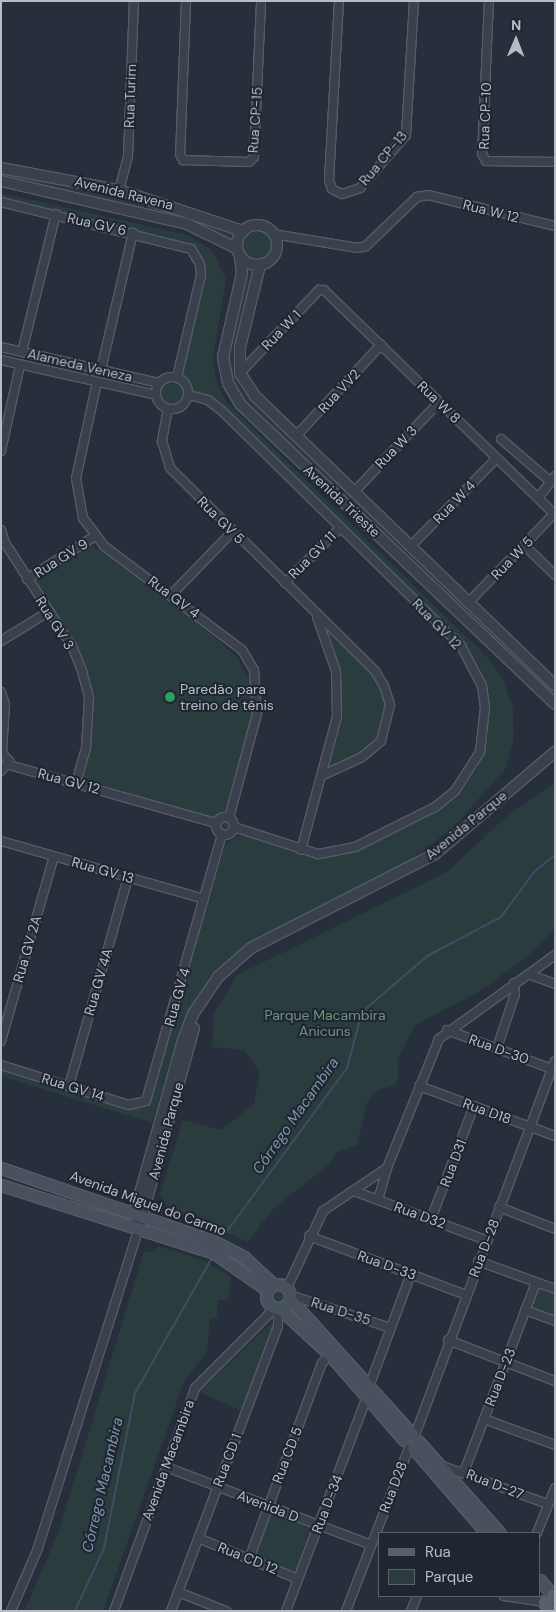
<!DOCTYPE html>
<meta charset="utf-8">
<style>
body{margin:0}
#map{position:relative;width:556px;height:1612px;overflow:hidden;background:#272f3c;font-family:"DM Sans",sans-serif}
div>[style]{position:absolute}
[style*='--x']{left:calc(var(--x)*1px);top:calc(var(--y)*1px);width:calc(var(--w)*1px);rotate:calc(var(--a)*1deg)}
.green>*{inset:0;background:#2a3c3e;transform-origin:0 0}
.round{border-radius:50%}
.stream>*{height:2px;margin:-1px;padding:0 1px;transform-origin:1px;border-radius:1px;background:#3e4d63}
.roads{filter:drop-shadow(1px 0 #555c67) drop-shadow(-1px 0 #555c67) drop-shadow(0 1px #555c67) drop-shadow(0 -1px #555c67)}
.minor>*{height:8px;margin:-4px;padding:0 4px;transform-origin:4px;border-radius:4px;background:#3a414c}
.minor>.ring{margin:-4px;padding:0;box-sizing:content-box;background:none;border:8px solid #3a414c;border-radius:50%}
.tertiary>*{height:10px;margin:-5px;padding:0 5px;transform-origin:5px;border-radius:5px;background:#3a414c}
.tertiary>.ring{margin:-5px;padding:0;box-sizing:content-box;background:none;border:10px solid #3a414c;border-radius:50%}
.secondary>*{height:11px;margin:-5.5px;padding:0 5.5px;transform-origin:5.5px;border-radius:5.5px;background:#49515f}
.secondary>.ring{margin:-5.5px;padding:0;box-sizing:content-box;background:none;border:11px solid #49515f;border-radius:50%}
.primary>*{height:12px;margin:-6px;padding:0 6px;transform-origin:6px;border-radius:6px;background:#59606c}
.dots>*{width:14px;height:14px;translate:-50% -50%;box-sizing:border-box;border:2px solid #1f2631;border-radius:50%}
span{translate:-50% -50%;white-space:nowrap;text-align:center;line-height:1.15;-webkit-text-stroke:4px #1f2631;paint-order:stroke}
.street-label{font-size:14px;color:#b6bdc7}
.poi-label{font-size:14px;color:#b6bdc7}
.left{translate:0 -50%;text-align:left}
.park-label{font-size:14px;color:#709679}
.water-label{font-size:15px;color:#8193ab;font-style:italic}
.frame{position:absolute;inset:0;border:2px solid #b6bdc7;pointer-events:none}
.legend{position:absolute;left:378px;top:1532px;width:162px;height:65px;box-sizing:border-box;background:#1f2631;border:1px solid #5b626d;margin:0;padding:6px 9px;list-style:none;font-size:15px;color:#b6bdc7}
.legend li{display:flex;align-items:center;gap:10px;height:25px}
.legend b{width:25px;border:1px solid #5b626d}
.north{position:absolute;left:491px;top:15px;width:50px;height:50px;-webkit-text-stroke:4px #1f2631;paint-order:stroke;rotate:1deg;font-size:14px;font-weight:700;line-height:20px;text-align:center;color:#b6bdc7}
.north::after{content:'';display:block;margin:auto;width:18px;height:22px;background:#b6bdc7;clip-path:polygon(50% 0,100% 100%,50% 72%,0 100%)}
</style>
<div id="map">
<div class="green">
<i style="clip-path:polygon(1px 173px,172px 210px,237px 233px,233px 241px,171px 215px,1px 178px)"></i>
<i style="clip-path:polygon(1px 193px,187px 235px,212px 250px,226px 279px,213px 357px,216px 381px,227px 403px,488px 658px,504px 681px,513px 709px,514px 739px,505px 769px,454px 827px,409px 861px,249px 942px,210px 976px,181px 1025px,152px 1123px,1px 1076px,1px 1070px,129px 1109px,144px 1106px,149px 1101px,225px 845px,239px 835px,312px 856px,341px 856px,436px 812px,460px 793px,478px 767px,488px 737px,488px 697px,479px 668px,462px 644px,204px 395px,192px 392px,181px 375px,205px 272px,192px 247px,1px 199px)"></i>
<i class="round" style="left:242px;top:230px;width:30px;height:30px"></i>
<i style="clip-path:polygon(247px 269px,253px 270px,233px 360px,241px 389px,555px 692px,555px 699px,242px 398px,228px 366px)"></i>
<i class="round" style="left:161px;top:382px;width:22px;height:22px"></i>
<i style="clip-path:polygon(92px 545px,205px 629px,236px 656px,251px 683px,255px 714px,227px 811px,213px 818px,80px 779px,87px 757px,87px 675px,71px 636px,36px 580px)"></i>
<i style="clip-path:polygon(321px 622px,374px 672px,388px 705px,379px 740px,335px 768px,328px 767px,337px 734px,339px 687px)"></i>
<i style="clip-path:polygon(555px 783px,555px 928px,532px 953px,480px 991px,415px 1025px,398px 1058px,398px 1079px,393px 1086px,378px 1090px,367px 1102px,357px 1145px,337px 1152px,328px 1165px,271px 1211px,248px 1242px,168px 1208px,160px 1194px,183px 1120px,221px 1130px,254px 1104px,260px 1072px,244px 1050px,212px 1047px,214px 1013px,237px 975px,447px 872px,507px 816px)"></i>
<i class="round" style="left:218px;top:819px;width:14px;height:14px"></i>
<i style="clip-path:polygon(158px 1246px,205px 1261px,231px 1277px,228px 1300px,218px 1300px,217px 1318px,210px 1319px,207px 1352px,184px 1382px,103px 1611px,24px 1611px,58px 1534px,144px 1251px,153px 1252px)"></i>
<i style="clip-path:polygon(537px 1285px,555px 1291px,555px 1318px,528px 1308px)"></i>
<i class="round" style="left:270px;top:1288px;width:16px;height:16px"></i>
<i style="clip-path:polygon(276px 1318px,242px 1411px,199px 1392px)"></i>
<i style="left:270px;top:1509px;width:47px;height:52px;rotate:21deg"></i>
</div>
<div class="stream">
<i style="--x:225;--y:1234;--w:206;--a:-53.7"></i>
<i style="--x:347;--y:1068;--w:58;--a:-75"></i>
<i style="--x:362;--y:1012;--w:86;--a:-40.7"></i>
<i style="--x:427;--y:956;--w:84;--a:-27.8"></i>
<i style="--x:501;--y:917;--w:56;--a:-53.7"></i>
<i style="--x:534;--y:872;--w:27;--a:-39"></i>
<i style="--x:75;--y:1611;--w:69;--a:-65.3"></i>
<i style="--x:104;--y:1548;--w:158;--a:-78.7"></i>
<i style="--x:135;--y:1393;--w:153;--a:-60.3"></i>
</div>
<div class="roads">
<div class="minor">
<i style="--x:186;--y:1;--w:153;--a:92.2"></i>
<i style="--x:180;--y:154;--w:7;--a:63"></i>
<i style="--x:183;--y:160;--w:66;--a:1.7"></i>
<i style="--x:249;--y:162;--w:7;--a:-45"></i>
<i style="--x:254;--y:157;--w:156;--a:-87.4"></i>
<i style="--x:339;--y:1;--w:179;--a:93.2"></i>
<i style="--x:329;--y:180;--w:9;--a:72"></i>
<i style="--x:332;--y:189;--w:11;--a:27"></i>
<i style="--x:342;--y:194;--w:19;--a:-18"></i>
<i style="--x:360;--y:188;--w:70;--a:-49"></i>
<i style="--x:406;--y:135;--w:134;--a:-86.6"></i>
<i style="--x:489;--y:1;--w:153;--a:92.6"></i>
<i style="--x:482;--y:154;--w:8;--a:60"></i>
<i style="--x:486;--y:161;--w:69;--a:0.8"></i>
<i style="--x:119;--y:190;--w:35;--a:-75"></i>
<i style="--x:128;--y:156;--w:155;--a:-87.8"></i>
<i style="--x:1;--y:202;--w:196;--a:13.9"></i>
<i style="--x:191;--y:249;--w:17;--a:59"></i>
<i style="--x:200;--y:264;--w:11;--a:85"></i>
<i style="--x:201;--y:275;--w:105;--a:103.2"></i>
<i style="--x:273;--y:234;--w:86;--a:9.4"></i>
<i style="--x:358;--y:248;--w:8;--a:-14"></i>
<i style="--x:366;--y:246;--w:71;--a:-43.9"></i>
<i style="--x:417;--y:197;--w:11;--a:-10"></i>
<i style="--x:428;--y:195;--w:131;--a:13.7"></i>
<i style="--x:1;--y:347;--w:162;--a:12.8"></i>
<i style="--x:22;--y:352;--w:142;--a:-76.2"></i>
<i style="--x:1;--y:360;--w:159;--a:12.7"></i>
<i style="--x:101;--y:370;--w:141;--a:-76.9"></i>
<i style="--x:240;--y:373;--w:115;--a:-46.4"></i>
<i style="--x:319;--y:290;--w:5;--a:0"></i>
<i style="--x:324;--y:290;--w:321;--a:44.2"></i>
<i class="ring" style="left:156px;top:377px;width:24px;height:24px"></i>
<i style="--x:97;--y:382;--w:98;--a:102.3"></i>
<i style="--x:76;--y:478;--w:41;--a:80.1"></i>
<i style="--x:83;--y:518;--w:35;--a:53"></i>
<i style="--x:104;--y:546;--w:173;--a:37"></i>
<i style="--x:242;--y:650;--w:23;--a:59"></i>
<i style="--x:254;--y:670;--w:44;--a:86.1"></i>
<i style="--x:257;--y:714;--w:108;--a:105.1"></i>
<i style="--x:189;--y:395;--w:20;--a:15"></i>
<i style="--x:208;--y:400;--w:16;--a:38"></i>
<i style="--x:221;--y:410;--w:337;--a:44.5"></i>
<i style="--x:461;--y:646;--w:45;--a:62.3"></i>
<i style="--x:482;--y:686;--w:21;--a:82"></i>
<i style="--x:485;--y:707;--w:45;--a:96.3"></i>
<i style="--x:480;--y:752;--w:46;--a:122.7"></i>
<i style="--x:455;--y:791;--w:26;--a:141"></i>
<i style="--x:435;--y:807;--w:89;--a:153.4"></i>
<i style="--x:355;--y:847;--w:38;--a:169"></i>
<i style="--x:318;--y:854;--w:88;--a:-162.2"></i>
<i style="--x:168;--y:409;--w:33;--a:101"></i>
<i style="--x:162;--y:441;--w:28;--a:73"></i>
<i style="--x:170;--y:468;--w:289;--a:44.7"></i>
<i style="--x:375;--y:671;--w:17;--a:59"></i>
<i style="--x:384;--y:686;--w:20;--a:72"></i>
<i style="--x:390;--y:705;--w:37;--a:104"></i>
<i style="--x:381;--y:741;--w:25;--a:140"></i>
<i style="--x:362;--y:757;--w:43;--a:155.2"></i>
<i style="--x:296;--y:436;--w:125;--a:-47"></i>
<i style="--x:501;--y:439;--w:66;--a:40.7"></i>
<i style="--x:1;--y:451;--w:88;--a:-77.5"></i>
<i style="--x:354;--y:492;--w:124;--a:-46.6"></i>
<i style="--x:538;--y:498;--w:28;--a:-52"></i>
<i style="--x:1;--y:530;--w:14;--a:73"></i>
<i style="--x:5;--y:543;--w:123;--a:57"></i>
<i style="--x:72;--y:646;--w:27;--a:68"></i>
<i style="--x:82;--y:671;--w:28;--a:75"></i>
<i style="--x:89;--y:698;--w:50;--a:93.4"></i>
<i style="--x:86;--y:748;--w:35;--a:106"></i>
<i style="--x:524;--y:545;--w:43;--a:44.1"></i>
<i style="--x:410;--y:547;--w:124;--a:-45.7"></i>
<i style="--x:27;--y:579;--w:80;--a:-32.3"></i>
<i style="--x:285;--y:583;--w:78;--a:-45"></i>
<i style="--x:172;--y:594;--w:86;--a:-45.9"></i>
<i style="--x:468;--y:603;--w:125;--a:-46"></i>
<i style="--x:1;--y:641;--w:55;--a:-31.7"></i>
<i style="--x:1;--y:692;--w:14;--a:73"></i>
<i style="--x:5;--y:705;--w:47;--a:93.7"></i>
<i style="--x:1;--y:752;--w:12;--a:48"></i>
<i style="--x:9;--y:761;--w:13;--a:129"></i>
<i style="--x:9;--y:765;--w:215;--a:15.7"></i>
<i class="ring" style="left:216px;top:817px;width:10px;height:10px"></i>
<i style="--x:1;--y:841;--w:211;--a:15.9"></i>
<i style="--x:301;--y:850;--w:138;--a:-74.9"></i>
<i style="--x:337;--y:717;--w:46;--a:-91.2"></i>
<i style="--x:336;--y:671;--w:57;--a:-109.4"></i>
<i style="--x:528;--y:974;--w:29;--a:20"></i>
<i style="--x:447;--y:1030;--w:112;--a:20.4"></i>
<i style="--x:1;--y:1041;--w:192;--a:-74"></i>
<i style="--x:497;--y:1048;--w:57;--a:-71.6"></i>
<i style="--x:515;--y:994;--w:11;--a:-95"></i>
<i style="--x:1;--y:1065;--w:134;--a:17.4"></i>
<i style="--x:129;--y:1105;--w:17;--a:-13"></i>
<i style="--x:146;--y:1101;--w:277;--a:-74.1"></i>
<i style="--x:69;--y:1086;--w:217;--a:-74.2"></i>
<i style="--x:419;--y:1086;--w:145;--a:20.2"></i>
<i style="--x:354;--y:1191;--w:141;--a:20.4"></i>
<i style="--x:378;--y:1200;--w:33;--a:-74"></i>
<i style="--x:499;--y:1207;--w:60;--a:21.4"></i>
<i style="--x:431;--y:1219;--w:121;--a:-69.2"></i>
<i style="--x:309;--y:1236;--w:168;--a:20.6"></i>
<i style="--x:478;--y:1261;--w:82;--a:20"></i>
<i style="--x:287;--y:1288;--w:85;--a:-64.9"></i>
<i style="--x:323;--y:1211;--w:77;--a:-33.9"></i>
<i style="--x:387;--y:1168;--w:139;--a:-68"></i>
<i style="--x:439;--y:1039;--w:143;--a:-35.9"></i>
<i style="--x:290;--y:1295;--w:106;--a:18.1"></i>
<i style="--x:525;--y:1310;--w:32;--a:20"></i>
<i style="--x:448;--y:1340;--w:115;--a:21"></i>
<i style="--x:370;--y:1384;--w:117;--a:-69.6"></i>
<i style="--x:484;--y:1419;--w:76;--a:20.1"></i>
<i style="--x:415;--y:1435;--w:399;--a:-69.5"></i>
<i style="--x:440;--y:1465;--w:115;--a:19.9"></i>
<i style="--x:166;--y:1467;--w:219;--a:20.8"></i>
<i style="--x:464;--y:1472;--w:203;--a:-69.2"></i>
<i style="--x:537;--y:1533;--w:48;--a:-68.2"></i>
<i style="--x:198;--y:1538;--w:108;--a:22.3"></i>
<i style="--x:249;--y:1559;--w:209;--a:-69.6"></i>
<i style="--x:322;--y:1363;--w:11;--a:-45"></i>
<i style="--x:178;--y:1592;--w:52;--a:21.6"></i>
<i style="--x:504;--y:1596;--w:41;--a:8.3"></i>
<i style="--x:11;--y:1611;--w:65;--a:-66.6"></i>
<i style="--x:37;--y:1551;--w:339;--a:-72.5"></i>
<i style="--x:114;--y:1611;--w:237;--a:-70"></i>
<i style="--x:195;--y:1388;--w:113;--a:-45"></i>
<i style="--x:171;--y:1611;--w:303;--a:-69.4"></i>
<i style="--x:278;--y:1327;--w:18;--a:-90"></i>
<i style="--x:286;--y:1611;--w:229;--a:-69.3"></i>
<i style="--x:346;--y:1611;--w:175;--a:-68.9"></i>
<i style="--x:411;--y:1611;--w:16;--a:-68"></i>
</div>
<div class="tertiary">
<i style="--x:1;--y:168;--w:120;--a:10.6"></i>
<i style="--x:119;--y:190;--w:131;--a:18.3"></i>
<i style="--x:1;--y:181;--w:191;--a:13"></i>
<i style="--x:187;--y:224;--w:55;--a:26.1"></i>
<i class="ring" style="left:237px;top:225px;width:30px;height:30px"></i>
<i style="--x:240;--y:257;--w:16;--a:83"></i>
<i style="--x:242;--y:273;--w:86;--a:102.7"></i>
<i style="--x:223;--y:357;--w:26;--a:79"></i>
<i style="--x:228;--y:383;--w:24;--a:60"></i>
<i style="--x:240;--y:404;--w:435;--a:43.6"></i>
<i style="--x:260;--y:265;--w:84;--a:103.7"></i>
<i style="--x:240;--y:347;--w:26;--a:90"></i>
<i style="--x:240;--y:373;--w:27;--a:57"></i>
<i style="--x:255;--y:396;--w:417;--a:44"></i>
<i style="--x:140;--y:1224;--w:203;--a:-74.6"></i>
<i style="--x:139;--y:1228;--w:17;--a:-103"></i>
<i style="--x:135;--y:1211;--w:178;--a:-74.3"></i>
<i style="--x:183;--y:1040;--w:28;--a:-69"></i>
<i style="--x:193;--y:1014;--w:45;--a:-56"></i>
<i style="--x:218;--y:977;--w:44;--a:-41.3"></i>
<i style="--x:251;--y:948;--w:207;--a:-27.1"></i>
<i style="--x:435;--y:854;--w:157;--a:-40.4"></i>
</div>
<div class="secondary">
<i style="--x:1;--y:1168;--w:224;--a:19"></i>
<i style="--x:213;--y:1241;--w:35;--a:27"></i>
<i style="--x:244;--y:1257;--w:41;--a:43"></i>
<i style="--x:1;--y:1185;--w:224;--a:17.7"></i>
<i style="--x:214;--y:1253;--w:65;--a:34.9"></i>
<i class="ring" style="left:266px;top:1284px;width:13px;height:13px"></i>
<i style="--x:290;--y:1299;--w:182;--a:47.9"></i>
<i style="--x:280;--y:1309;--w:68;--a:42.6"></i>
<i style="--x:330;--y:1355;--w:113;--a:49"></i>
<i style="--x:418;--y:1441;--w:123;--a:48.3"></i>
<i style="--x:413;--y:1448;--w:112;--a:49.3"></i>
<i style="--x:540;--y:1580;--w:23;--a:50"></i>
</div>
<div class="primary">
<i style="--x:553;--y:1596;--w:2;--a:0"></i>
<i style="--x:545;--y:1602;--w:9;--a:72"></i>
</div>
</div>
<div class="dots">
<i style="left:170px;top:697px;background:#2e9e5b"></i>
</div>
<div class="street-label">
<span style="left:130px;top:96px;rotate:-88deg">Rua Turim</span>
<span style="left:485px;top:116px;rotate:-88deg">Rua CP-10</span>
<span style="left:255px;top:120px;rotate:-86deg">Rua CP-15</span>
<span style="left:383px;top:158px;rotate:-50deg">Rua CP-13</span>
<span style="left:124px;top:193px;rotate:14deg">Avenida Ravena</span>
<span style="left:491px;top:211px;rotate:14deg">Rua W 12</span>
<span style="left:97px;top:224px;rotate:13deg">Rua GV 6</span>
<span style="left:281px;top:330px;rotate:-46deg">Rua W 1</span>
<span style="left:80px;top:365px;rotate:13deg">Alameda Veneza</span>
<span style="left:339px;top:391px;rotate:-47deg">Rua VV2</span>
<span style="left:439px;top:402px;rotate:44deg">Rua W 8</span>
<span style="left:396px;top:447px;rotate:-46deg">Rua W 3</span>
<span style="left:342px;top:501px;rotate:43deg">Avenida Trieste</span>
<span style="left:454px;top:502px;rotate:-46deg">Rua W 4</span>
<span style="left:221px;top:520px;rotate:45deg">Rua GV 5</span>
<span style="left:312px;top:555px;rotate:-45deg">Rua GV 11</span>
<span style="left:61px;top:558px;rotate:-32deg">Rua GV 9</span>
<span style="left:512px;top:558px;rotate:-46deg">Rua W 5</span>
<span style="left:174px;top:597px;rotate:37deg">Rua GV 4</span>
<span style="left:55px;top:623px;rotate:58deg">Rua GV 3</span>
<span style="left:437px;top:624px;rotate:46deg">Rua GV 12</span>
<span style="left:69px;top:781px;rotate:15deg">Rua GV 12</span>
<span style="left:466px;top:825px;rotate:-39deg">Avenida Parque</span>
<span style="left:103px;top:870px;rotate:16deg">Rua GV 13</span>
<span style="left:27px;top:949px;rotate:-74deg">Rua GV 2A</span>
<span style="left:98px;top:982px;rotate:-74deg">Rua GV 4A</span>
<span style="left:177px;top:997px;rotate:-74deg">Rua GV 4</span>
<span style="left:499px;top:1049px;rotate:20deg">Rua D-30</span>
<span style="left:73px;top:1087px;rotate:17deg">Rua GV 14</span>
<span style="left:487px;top:1111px;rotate:20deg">Rua D18</span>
<span style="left:166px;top:1131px;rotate:-75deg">Avenida Parque</span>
<span style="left:453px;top:1163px;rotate:-69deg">Rua D31</span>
<span style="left:148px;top:1203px;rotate:20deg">Avenida Miguel do Carmo</span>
<span style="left:420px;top:1215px;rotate:20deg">Rua D32</span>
<span style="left:484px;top:1248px;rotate:-69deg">Rua D-28</span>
<span style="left:387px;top:1265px;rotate:20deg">Rua D-33</span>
<span style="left:341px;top:1311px;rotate:18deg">Rua D-35</span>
<span style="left:500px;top:1377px;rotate:-69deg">Rua D-23</span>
<span style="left:287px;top:1455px;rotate:-69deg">Rua CD 5</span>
<span style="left:168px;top:1460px;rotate:-70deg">Avenida Macambira</span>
<span style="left:227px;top:1460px;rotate:-69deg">Rua CD 1</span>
<span style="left:495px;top:1484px;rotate:21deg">Rua D-27</span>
<span style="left:393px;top:1487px;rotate:-69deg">Rua D28</span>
<span style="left:327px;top:1504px;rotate:-69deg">Rua D-34</span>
<span style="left:268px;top:1506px;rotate:21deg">Avenida D</span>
<span style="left:248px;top:1558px;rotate:22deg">Rua CD 12</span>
</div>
<div class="poi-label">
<span class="left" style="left:180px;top:697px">Paredão para<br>treino de tênis</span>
</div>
<div class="park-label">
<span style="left:325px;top:1023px">Parque Macambira<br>Anicuns</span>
</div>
<div class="water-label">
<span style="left:296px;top:1116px;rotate:-55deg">Córrego Macambira</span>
<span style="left:103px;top:1485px;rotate:-77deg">Córrego Macambira</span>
</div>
<div class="frame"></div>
<ul class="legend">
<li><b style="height:6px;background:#59606c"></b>Rua</li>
<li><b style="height:14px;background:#2a3c3e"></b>Parque</li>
</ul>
<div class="north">N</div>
</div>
